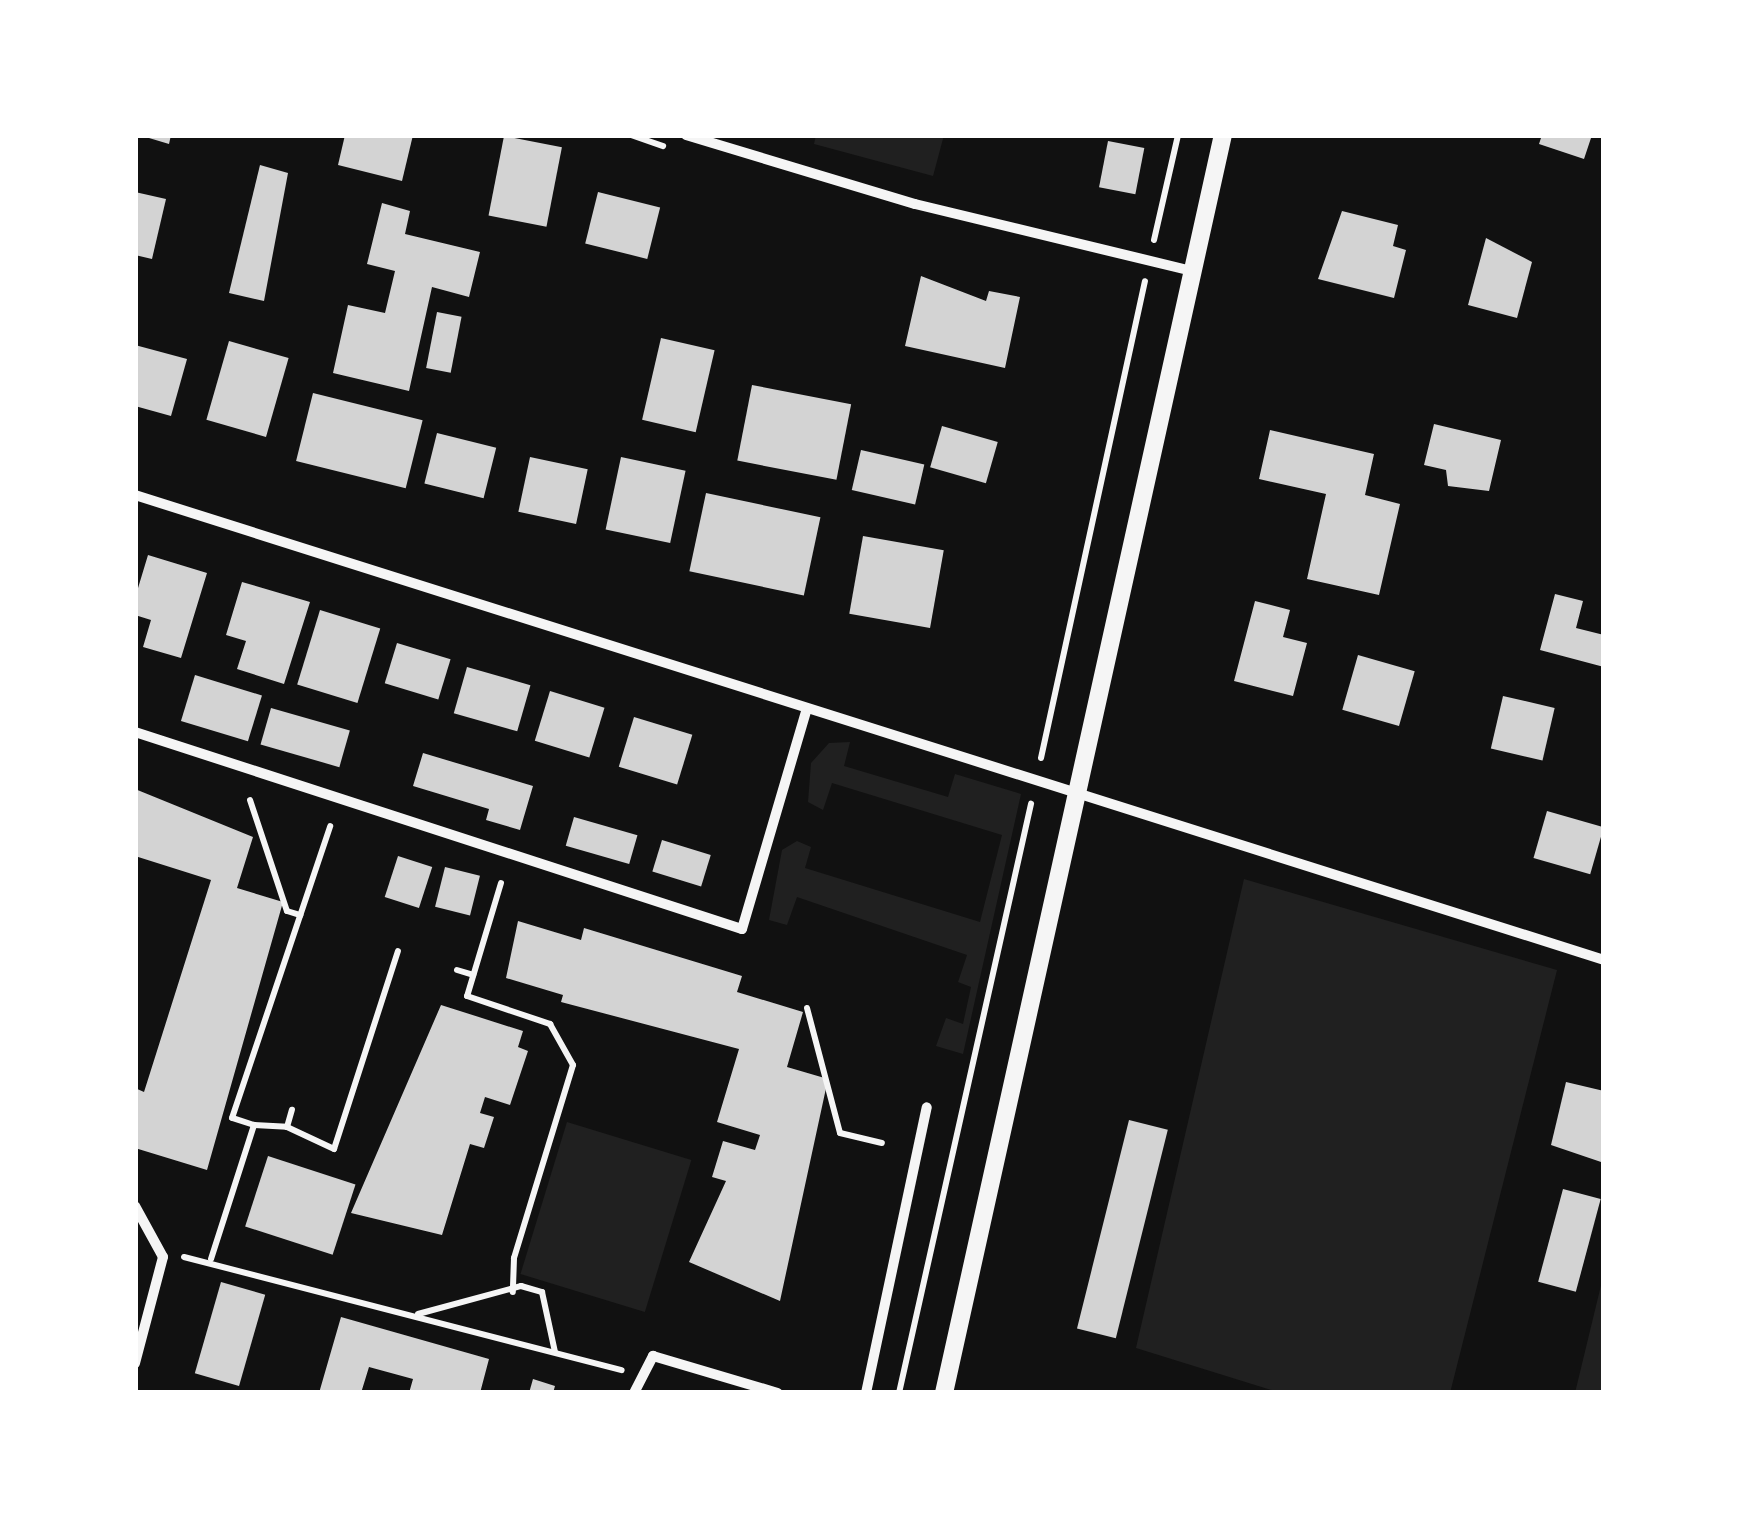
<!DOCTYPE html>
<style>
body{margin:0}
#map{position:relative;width:1739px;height:1528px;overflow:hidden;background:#111;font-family:"Sofia Sans Condensed",sans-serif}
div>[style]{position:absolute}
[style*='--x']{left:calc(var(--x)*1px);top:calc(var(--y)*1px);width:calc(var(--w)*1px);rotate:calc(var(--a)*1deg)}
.green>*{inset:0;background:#202020;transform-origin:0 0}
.building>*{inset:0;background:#d3d3d3;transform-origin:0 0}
.path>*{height:6px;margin:-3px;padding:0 3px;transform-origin:3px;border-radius:3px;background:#f5f5f5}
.minor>*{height:10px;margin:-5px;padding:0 5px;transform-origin:5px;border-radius:5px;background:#f5f5f5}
.tertiary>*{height:18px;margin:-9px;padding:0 9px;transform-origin:9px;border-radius:9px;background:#f5f5f5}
span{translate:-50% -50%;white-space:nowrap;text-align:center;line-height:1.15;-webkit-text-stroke:8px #fff;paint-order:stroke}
.frame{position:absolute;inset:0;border:138px solid #fff;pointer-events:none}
</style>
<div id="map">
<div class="green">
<i style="clip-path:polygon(816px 135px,944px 135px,933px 176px,814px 144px)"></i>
<i style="clip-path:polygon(850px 742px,844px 766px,948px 797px,955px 774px,1021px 794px,963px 1054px,936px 1046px,946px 1018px,963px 1024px,971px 987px,958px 982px,967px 955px,797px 897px,787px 925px,769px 920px,782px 850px,797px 841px,811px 847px,805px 868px,980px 922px,1002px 835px,832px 783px,823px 810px,808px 802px,811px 763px,829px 743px)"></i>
<i style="clip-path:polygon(1244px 879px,1557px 970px,1450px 1393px,1281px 1393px,1136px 1348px)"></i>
<i style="left:567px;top:1122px;width:130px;height:159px;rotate:17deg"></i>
<i style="clip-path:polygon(1604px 1273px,1604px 1393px,1575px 1393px)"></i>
</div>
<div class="building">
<i style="clip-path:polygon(139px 135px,171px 135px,169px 144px)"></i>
<i style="clip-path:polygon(345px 135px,413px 135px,402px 181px,338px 165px)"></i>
<i style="clip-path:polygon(1542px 135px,1592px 135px,1584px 159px,1539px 144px)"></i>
<i style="left:504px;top:136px;width:59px;height:81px;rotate:11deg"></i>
<i style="left:1108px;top:141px;width:37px;height:47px;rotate:11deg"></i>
<i style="clip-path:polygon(260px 165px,288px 173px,264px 301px,229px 293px)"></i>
<i style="clip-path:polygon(135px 192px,166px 199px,152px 259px,135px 255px)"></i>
<i style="left:598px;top:192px;width:64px;height:53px;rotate:14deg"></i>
<i style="clip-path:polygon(382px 203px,410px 211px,405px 234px,480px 252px,469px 297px,432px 287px,409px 391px,333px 373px,348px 305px,385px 313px,395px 271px,367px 264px)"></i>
<i style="clip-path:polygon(1342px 211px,1398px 225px,1393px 246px,1406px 250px,1394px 298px,1318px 279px)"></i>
<i style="clip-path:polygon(1486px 238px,1532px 262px,1517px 318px,1468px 305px)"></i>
<i style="clip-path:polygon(921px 276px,986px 301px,989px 291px,1020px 297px,1005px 368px,905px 346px)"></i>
<i style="left:437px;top:312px;width:25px;height:57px;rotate:11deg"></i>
<i style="left:661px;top:338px;width:55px;height:84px;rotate:13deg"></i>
<i style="left:229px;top:341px;width:62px;height:82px;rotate:16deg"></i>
<i style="clip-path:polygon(135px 345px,187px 359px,171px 416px,135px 406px)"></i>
<i style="left:752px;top:385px;width:101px;height:77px;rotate:11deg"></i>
<i style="left:313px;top:393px;width:113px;height:70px;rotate:14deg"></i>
<i style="clip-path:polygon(1434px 424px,1501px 440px,1489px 491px,1448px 486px,1446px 470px,1424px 465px)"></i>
<i style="left:942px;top:426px;width:58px;height:43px;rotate:16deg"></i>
<i style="clip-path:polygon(1270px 430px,1374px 454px,1365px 495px,1400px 504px,1379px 595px,1307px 579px,1326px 494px,1259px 479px)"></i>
<i style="left:437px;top:433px;width:61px;height:52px;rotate:14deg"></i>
<i style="left:861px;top:450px;width:65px;height:41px;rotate:13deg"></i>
<i style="left:530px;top:457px;width:59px;height:56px;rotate:12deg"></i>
<i style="left:621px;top:457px;width:66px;height:74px;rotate:12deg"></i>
<i style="left:706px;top:493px;width:117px;height:80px;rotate:12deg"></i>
<i style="left:863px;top:536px;width:82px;height:79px;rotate:10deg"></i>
<i style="clip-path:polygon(148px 555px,207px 573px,181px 658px,143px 647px,151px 620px,135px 615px,135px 598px)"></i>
<i style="clip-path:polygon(242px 582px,310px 602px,284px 684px,237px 669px,246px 641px,226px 635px)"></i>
<i style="clip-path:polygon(1555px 594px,1583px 601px,1576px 628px,1604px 635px,1604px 667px,1540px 650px)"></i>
<i style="clip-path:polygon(1255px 601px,1290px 610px,1283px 637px,1307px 643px,1293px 696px,1234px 681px)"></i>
<i style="left:320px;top:610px;width:63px;height:78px;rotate:17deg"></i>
<i style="left:397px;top:643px;width:56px;height:42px;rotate:17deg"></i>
<i style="left:1358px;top:655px;width:59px;height:57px;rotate:16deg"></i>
<i style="left:467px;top:667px;width:66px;height:48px;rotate:16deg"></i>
<i style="left:195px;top:675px;width:70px;height:48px;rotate:17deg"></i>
<i style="left:550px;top:691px;width:57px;height:52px;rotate:17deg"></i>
<i style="left:1503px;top:696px;width:53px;height:54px;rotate:13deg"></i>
<i style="left:271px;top:708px;width:82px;height:38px;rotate:16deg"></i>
<i style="left:634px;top:717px;width:61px;height:52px;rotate:17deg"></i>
<i style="clip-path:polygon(423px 753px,533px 786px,520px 830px,486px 820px,489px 809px,413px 786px)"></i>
<i style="clip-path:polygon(135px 789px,253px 837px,237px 888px,283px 902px,207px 1170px,135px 1148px,135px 1088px,144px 1092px,211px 880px,135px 856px)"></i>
<i style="left:1547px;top:811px;width:59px;height:49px;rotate:16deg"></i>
<i style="left:574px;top:817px;width:66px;height:30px;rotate:16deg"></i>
<i style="left:662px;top:840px;width:51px;height:33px;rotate:17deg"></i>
<i style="left:398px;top:856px;width:36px;height:43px;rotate:18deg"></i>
<i style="left:445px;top:867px;width:36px;height:41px;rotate:14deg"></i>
<i style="clip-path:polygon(518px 921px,581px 940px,584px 928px,742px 976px,737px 992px,803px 1012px,787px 1067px,828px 1079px,780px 1301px,689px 1262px,726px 1181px,712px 1177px,723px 1141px,755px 1150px,760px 1135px,717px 1122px,739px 1049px,561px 1002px,563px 995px,506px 978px)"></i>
<i style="clip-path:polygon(441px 1005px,523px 1031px,518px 1047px,528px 1051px,510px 1105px,485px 1097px,480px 1113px,494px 1117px,484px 1148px,470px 1144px,442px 1235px,351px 1213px)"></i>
<i style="clip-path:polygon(1566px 1082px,1604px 1091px,1604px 1163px,1551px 1145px)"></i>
<i style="left:1129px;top:1120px;width:40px;height:215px;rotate:14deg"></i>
<i style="left:268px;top:1156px;width:92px;height:74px;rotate:18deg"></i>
<i style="left:1563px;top:1189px;width:39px;height:96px;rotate:15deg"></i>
<i style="left:221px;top:1282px;width:46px;height:95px;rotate:16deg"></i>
<i style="clip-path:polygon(341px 1317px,489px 1359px,480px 1393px,409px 1393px,413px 1379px,369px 1367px,361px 1393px,319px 1393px)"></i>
<i style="clip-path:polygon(533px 1379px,555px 1386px,553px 1393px,529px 1393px)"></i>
</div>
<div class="path">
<i style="--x:631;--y:135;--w:34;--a:19"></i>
<i style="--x:1154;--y:240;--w:108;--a:-77.1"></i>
<i style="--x:1041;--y:758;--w:488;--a:-77.7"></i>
<i style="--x:250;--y:800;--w:117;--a:71.6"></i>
<i style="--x:287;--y:911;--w:14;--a:17"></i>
<i style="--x:501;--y:883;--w:118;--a:106.7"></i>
<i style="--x:467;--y:996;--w:88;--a:18.6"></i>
<i style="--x:550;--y:1024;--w:47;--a:60.7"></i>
<i style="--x:573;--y:1065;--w:202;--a:107"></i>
<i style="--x:514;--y:1258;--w:34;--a:92"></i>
<i style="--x:457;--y:970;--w:17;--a:17"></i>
<i style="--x:807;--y:1008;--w:129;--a:75.2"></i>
<i style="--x:840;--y:1133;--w:43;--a:13.4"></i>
<i style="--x:254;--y:1125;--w:33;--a:3"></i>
<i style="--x:287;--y:1127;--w:52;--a:25.1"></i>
<i style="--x:334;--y:1149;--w:208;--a:-72.1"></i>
<i style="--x:287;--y:1127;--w:18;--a:-74"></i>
<i style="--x:184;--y:1257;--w:452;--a:14.5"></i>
<i style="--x:211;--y:1259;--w:141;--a:-72.2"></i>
<i style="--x:254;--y:1125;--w:23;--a:-162"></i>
<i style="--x:232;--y:1118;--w:308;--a:-71.4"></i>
<i style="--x:418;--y:1314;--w:107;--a:-15.2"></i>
<i style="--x:521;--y:1286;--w:22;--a:16"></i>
<i style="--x:542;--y:1292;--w:61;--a:77.8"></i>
<i style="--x:899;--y:1393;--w:604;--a:-77.37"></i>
</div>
<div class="minor">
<i style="--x:686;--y:135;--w:239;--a:16.8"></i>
<i style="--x:915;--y:204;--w:286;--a:13.6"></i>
<i style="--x:135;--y:495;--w:1541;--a:17.56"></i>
<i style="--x:135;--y:732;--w:638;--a:17.98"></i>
<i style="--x:742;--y:929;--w:230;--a:-73.6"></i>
<i style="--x:135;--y:1206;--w:58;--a:61.2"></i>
<i style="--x:163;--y:1257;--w:110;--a:104.8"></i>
<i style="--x:634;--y:1393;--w:42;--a:-62.8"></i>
<i style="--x:653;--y:1356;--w:130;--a:16.5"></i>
<i style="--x:866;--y:1393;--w:292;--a:-78"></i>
</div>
<div class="tertiary">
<i style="--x:944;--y:1393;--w:1289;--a:-77.5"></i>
</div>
<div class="frame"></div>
</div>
